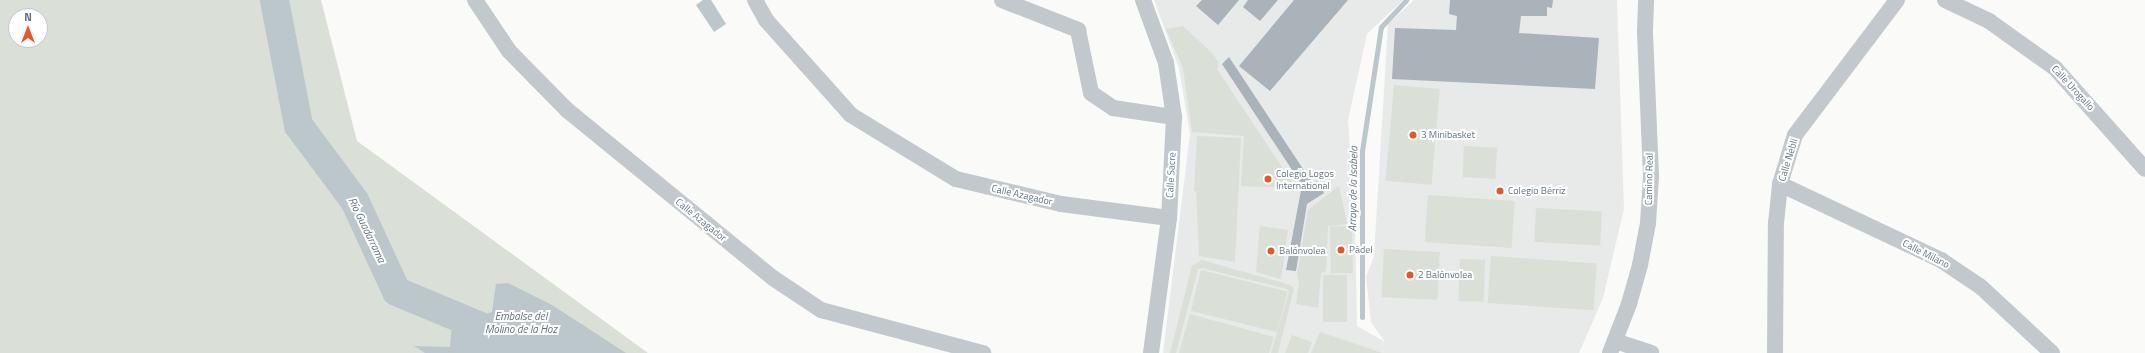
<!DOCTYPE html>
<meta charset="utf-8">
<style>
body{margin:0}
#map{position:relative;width:2145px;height:353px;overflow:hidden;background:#fafaf8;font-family:"Titillium Web",sans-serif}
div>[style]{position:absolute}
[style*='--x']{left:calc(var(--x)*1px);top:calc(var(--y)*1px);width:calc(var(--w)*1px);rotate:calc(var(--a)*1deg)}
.built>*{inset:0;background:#e8e9e9}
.green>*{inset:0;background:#dadfd7;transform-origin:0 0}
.water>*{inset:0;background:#bbc7cb}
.stream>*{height:5px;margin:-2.5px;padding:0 2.5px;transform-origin:2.5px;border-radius:2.5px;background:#bbc7cb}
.river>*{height:29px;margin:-14.5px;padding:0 14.5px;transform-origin:14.5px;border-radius:14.5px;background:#bbc7cb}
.building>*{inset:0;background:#aab3b9}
.street>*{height:16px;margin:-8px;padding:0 8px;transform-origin:8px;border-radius:8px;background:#c3c8cc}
.dots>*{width:11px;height:11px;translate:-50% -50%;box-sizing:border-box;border:2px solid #fff;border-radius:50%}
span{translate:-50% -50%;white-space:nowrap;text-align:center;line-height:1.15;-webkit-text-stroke:4px #fff;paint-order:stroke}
.street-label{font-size:10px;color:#657683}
.poi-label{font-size:10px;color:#657683}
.left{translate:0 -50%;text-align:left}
.water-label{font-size:11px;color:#60757c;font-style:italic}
.north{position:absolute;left:8px;top:8px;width:40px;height:40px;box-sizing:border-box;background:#fff;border:1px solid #c1c8cd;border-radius:50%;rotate:0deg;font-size:11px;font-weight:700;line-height:16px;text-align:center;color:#657683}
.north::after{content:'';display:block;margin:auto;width:14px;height:18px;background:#e4572e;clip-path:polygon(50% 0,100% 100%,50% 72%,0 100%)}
</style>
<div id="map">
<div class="built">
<i style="clip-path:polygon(1154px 0,1403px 0,1367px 34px,1348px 120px,1355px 223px,1357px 326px,1385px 342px,1371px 322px,1366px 277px,1374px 256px,1388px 24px,1414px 0,1617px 0,1624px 209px,1603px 298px,1579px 353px,1163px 353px,1190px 134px,1179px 68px)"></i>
</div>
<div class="green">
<i style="clip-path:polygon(evenodd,0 0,321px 0,357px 141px,648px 353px,0 353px,0 0,16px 16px,40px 16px,40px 40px,16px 40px,16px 16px)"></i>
<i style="clip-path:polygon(1183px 26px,1213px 54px,1219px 63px,1217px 69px,1296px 188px,1241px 186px,1244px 136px,1192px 132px,1183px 68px,1166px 29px)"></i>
<i style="left:1394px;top:85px;width:46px;height:96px;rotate:5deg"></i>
<i style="clip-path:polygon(1197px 136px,1241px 138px,1235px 262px,1199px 256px,1196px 191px,1194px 191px)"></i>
<i style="left:1464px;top:146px;width:33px;height:31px;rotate:3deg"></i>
<i style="clip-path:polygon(1339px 186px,1347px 224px,1328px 226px,1326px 271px,1321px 273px,1318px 308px,1296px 304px,1299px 282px,1297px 275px,1308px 210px)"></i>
<i style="left:1428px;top:195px;width:87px;height:47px;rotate:4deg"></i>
<i style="left:1536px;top:208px;width:66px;height:34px;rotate:3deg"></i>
<i style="clip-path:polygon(1260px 226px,1288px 230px,1281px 279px,1256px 272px)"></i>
<i style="left:1352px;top:226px;width:47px;height:22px;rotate:89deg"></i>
<i style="left:1384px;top:249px;width:56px;height:48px;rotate:3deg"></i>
<i style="left:1491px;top:256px;width:106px;height:47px;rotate:4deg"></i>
<i style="left:1460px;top:259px;width:25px;height:42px;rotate:2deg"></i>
<i style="clip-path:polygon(1202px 260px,1290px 285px,1294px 288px,1278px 353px,1271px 353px,1289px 292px,1287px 289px,1202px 268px,1198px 269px,1176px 353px,1170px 353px,1192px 266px)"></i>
<i style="left:1201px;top:270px;width:89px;height:42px;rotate:14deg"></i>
<i style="left:1323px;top:275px;width:24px;height:47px"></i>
<i style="clip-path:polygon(1190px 314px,1274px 337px,1269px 353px,1179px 353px)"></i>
<i style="clip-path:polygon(1320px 332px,1382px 353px,1311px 353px)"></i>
<i style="clip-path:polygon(1292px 335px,1312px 342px,1308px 353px,1285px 353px)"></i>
</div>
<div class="water">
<i style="clip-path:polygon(703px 0,711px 0,726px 24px,714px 32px,696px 5px)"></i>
<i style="clip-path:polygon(508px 283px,552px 305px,626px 353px,425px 353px,414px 346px,450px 347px,452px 323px,464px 322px,492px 312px,496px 284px)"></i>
</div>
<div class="stream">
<i style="--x:1362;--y:317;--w:166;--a:-90"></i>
<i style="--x:1362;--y:151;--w:125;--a:-81.3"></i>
<i style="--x:1381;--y:27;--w:37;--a:-47"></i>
</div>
<div class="river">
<i style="--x:274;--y:0;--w:127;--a:79.1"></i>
<i style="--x:298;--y:125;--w:94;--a:53.3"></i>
<i style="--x:354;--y:200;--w:100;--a:65.2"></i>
<i style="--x:396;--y:291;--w:161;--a:22.6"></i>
</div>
<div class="building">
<i style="clip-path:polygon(1202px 0,1239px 0,1218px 25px,1196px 6px)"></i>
<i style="clip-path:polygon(1248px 0,1278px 0,1260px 21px,1243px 7px)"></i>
<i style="clip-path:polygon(1294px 0,1348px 0,1270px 91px,1239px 66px)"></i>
<i style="clip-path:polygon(1450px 0,1553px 0,1552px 8px,1547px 7px,1547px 16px,1521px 16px,1519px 33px,1599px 38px,1595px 89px,1392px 79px,1395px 28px,1456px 30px,1457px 16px,1449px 14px)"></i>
<i style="clip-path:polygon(1229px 57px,1313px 184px,1317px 181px,1324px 193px,1307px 204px,1296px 271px,1286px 270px,1302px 185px,1222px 64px)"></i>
</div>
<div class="street">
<i style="--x:475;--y:0;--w:61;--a:56.3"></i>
<i style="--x:509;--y:51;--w:83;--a:45.5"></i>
<i style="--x:567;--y:110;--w:266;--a:39.2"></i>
<i style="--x:773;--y:278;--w:58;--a:33.7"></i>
<i style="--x:821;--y:310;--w:168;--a:14.9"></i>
<i style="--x:755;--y:0;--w:23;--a:61"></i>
<i style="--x:766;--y:20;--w:127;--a:48.2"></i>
<i style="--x:851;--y:115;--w:123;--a:31.4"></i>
<i style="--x:956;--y:179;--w:108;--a:13.4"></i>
<i style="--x:1061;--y:204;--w:109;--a:7.4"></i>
<i style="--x:1002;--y:0;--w:82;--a:21.5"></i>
<i style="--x:1078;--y:30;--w:64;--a:78.3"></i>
<i style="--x:1091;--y:93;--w:27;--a:34"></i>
<i style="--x:1113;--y:108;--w:62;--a:8.4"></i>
<i style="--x:1143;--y:0;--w:67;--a:69.9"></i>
<i style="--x:1166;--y:63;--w:55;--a:81.6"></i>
<i style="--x:1174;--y:117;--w:101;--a:92.8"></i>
<i style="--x:1169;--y:218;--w:136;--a:97.6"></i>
<i style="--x:1945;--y:0;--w:49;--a:25.5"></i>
<i style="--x:1989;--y:21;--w:81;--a:35.5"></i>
<i style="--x:2055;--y:68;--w:135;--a:48.3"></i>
<i style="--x:1780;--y:184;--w:178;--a:25.3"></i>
<i style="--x:1941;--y:260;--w:48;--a:34"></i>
<i style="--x:1981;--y:287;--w:97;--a:42.9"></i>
<i style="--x:1615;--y:341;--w:38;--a:18"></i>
<i style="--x:1610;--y:353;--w:53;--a:-68.8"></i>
<i style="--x:1629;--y:304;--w:41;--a:-74.2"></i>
<i style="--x:1640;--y:265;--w:43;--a:-79.2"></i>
<i style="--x:1648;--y:223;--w:47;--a:-86.3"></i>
<i style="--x:1651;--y:176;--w:145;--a:-92.4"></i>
<i style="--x:1645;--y:31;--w:31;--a:-88"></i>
<i style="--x:1775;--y:353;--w:130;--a:-89.6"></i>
<i style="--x:1776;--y:223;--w:39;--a:-84"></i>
<i style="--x:1780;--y:184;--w:51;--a:-73"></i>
<i style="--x:1795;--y:135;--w:169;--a:-52.9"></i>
</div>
<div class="dots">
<i style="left:1413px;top:135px;background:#e4572e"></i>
<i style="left:1268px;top:179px;background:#e4572e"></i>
<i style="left:1500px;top:191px;background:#e4572e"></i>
<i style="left:1341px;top:250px;background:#e4572e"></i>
<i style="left:1271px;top:251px;background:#e4572e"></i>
<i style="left:1410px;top:275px;background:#e4572e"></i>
</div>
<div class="street-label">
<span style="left:2073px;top:88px;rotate:47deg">Calle Urogallo</span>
<span style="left:1788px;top:160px;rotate:-73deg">Calle Nebli</span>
<span style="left:1171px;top:175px;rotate:-87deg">Calle Sacre</span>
<span style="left:1649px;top:179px;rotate:-89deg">Camino Real</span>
<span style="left:1022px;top:195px;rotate:13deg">Calle Azagador</span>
<span style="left:701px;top:220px;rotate:39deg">Calle Azagador</span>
<span style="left:1926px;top:254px;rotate:27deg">Calle Milano</span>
</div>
<div class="poi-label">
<span class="left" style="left:1421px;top:135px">3 Minibasket</span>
<span class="left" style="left:1276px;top:179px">Colegio Logos<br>International</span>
<span class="left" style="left:1508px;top:191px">Colegio Bérriz</span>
<span class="left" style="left:1349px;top:250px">Pádel</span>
<span class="left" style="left:1279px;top:251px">Balónvolea</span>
<span class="left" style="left:1418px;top:275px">2 Balónvolea</span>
</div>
<div class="water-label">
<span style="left:1353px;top:189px;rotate:-89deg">Arroyo de la Isabela</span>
<span style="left:367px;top:230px;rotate:64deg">Río Guadarrama</span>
<span style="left:521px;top:323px">Embalse del<br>Molino de la Hoz</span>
</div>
<div class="north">N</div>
</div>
